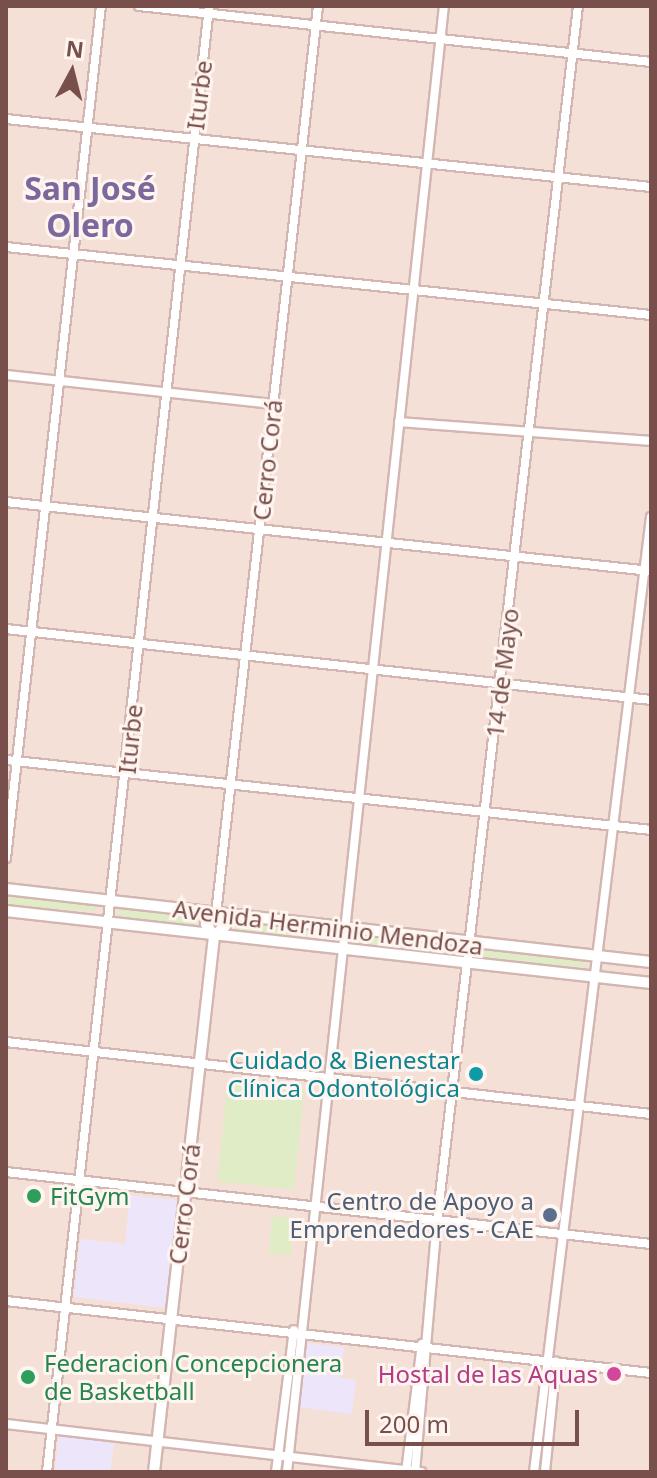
<!DOCTYPE html>
<meta charset="utf-8">
<style>
body{margin:0}
#map{position:relative;width:657px;height:1478px;overflow:hidden;background:#fdf0e9;font-family:"Noto Sans",sans-serif}
div>[style]{position:absolute}
[style*='--x']{left:calc(var(--x)*1px);top:calc(var(--y)*1px);width:calc(var(--w)*1px);rotate:calc(var(--a)*1deg)}
.residential>*{inset:0;background:#f5e0d7;transform-origin:0 0}
.education>*{inset:0;background:#ede5fa}
.green>*{inset:0;background:#dfecc6;transform-origin:0 0}
.roads{filter:drop-shadow(2px 0 #d3b6b1) drop-shadow(-2px 0 #d3b6b1) drop-shadow(0 2px #d3b6b1) drop-shadow(0 -2px #d3b6b1)}
.minor>*{height:8px;margin:-4px;padding:0 4px;transform-origin:4px;border-radius:4px;background:#fff}
.tertiary>*{height:10px;margin:-5px;padding:0 5px;transform-origin:5px;border-radius:5px;background:#fff}
.dots>*{width:22px;height:22px;translate:-50% -50%;box-sizing:border-box;border:4px solid #fff5f0;border-radius:50%}
span{translate:-50% -50%;white-space:nowrap;text-align:center;line-height:1.15;-webkit-text-stroke:6px #fff5f0;paint-order:stroke}
.street-label{font-size:24px;color:#794f4b}
.culture-label{font-size:24px;color:#0d838f}
.right{translate:-100% -50%;text-align:right}
.leisure-label{font-size:24px;color:#27864d}
.left{translate:0 -50%;text-align:left}
.service-label{font-size:24px;color:#4e5e75}
.hotel-label{font-size:24px;color:#b23c85}
.district-label{font-size:32px;color:#7c689c;font-weight:700}
.frame{position:absolute;inset:0;border:8px solid #794f4b;pointer-events:none}
.north{position:absolute;left:32px;top:32px;width:80px;height:80px;-webkit-text-stroke:6px #fff5f0;paint-order:stroke;rotate:7deg;font-size:22px;font-weight:700;line-height:32px;text-align:center;color:#794f4b}
.north::after{content:'';display:block;margin:auto;width:28px;height:36px;background:#794f4b;clip-path:polygon(50% 0,100% 100%,50% 72%,0 100%)}
.scale{position:absolute;left:365px;top:1410px;width:214px;height:36px;box-sizing:border-box;border:4px solid #794f4b;border-top:0;padding-left:10px;font-size:24px;line-height:28px;white-space:nowrap;color:#794f4b;-webkit-text-stroke:6px #fff5f0;paint-order:stroke}
</style>
<div id="map">
<div class="residential">
<i style="left:6px;top:6px;width:645px;height:1466px"></i>
</div>
<div class="education">
<i style="clip-path:polygon(130px 1195px,177px 1200px,165px 1308px,74px 1297px,80px 1239px,125px 1244px)"></i>
<i style="clip-path:polygon(306px 1343px,344px 1347px,340px 1378px,356px 1380px,352px 1414px,298px 1407px)"></i>
<i style="clip-path:polygon(59px 1436px,114px 1443px,110px 1472px,55px 1472px)"></i>
</div>
<div class="green">
<i style="clip-path:polygon(15px 895px,91px 904px,96px 911px,13px 907px,8px 900px)"></i>
<i style="clip-path:polygon(121px 907px,198px 916px,202px 925px,117px 919px)"></i>
<i style="clip-path:polygon(239px 922px,323px 931px,329px 938px,233px 932px)"></i>
<i style="clip-path:polygon(356px 934px,456px 945px,461px 952px,353px 946px)"></i>
<i style="clip-path:polygon(482px 949px,581px 960px,587px 967px,476px 959px)"></i>
<i style="left:228px;top:1080px;width:77px;height:102px;rotate:6deg"></i>
<i style="left:272px;top:1216px;width:22px;height:38px;rotate:5deg"></i>
</div>
<div class="roads">
<div class="minor">
<i style="--x:139;--y:6;--w:515;--a:6.24"></i>
<i style="--x:6;--y:119;--w:649;--a:6.02"></i>
<i style="--x:6;--y:247;--w:649;--a:6.02"></i>
<i style="--x:6;--y:375;--w:269;--a:6.2"></i>
<i style="--x:399;--y:422;--w:253;--a:4.3"></i>
<i style="--x:6;--y:502;--w:649;--a:6.11"></i>
<i style="--x:6;--y:629;--w:649;--a:6.28"></i>
<i style="--x:6;--y:760;--w:649;--a:6.19"></i>
<i style="--x:6;--y:858;--w:857;--a:-83.64"></i>
<i style="--x:216;--y:914;--w:914;--a:-83.59"></i>
<i style="--x:6;--y:1042;--w:649;--a:6.37"></i>
<i style="--x:6;--y:1172;--w:649;--a:6.37"></i>
<i style="--x:6;--y:1301;--w:649;--a:6.37"></i>
<i style="--x:6;--y:1424;--w:418;--a:6.6"></i>
<i style="--x:47;--y:1472;--w:1475;--a:-83.69"></i>
<i style="--x:276;--y:1472;--w:143;--a:-82.8"></i>
<i style="--x:287;--y:1472;--w:1474;--a:-83.89"></i>
<i style="--x:406;--y:1472;--w:129;--a:-82.9"></i>
<i style="--x:415;--y:1472;--w:252;--a:-85"></i>
<i style="--x:437;--y:1221;--w:1223;--a:-83.38"></i>
<i style="--x:534;--y:1472;--w:962;--a:-83.02"></i>
<i style="--x:545;--y:1472;--w:111;--a:-84.3"></i>
</div>
<div class="tertiary">
<i style="--x:6;--y:889;--w:649;--a:6.46"></i>
<i style="--x:6;--y:911;--w:649;--a:6.37"></i>
<i style="--x:154;--y:1472;--w:539;--a:-83.61"></i>
<i style="--x:214;--y:936;--w:14;--a:-124"></i>
<i style="--x:206;--y:924;--w:14;--a:-45"></i>
<i style="--x:216;--y:914;--w:15;--a:53"></i>
<i style="--x:225;--y:926;--w:15;--a:138"></i>
</div>
</div>
<div class="dots">
<i style="left:476px;top:1074px;background:#0f9aa8"></i>
<i style="left:34px;top:1196px;background:#2e9e5b"></i>
<i style="left:550px;top:1215px;background:#5c6f8a"></i>
<i style="left:614px;top:1374px;background:#d1479c"></i>
<i style="left:28px;top:1377px;background:#2e9e5b"></i>
</div>
<div class="street-label">
<span style="left:199px;top:95px;rotate:-83deg">Iturbe</span>
<span style="left:267px;top:460px;rotate:-84deg">Cerro Corá</span>
<span style="left:502px;top:673px;rotate:-83deg">14 de Mayo</span>
<span style="left:130px;top:739px;rotate:-84deg">Iturbe</span>
<span style="left:328px;top:927px;rotate:7deg">Avenida Herminio Mendoza</span>
<span style="left:184px;top:1204px;rotate:-83deg">Cerro Corá</span>
</div>
<div class="culture-label">
<span class="right" style="left:460px;top:1074px">Cuidado &amp; Bienestar<br>Clínica Odontológica</span>
</div>
<div class="leisure-label">
<span class="left" style="left:50px;top:1196px">FitGym</span>
<span class="left" style="left:44px;top:1377px">Federacion Concepcionera<br>de Basketball</span>
</div>
<div class="service-label">
<span class="right" style="left:534px;top:1215px">Centro de Apoyo a<br>Emprendedores - CAE</span>
</div>
<div class="hotel-label">
<span class="right" style="left:598px;top:1374px">Hostal de las Aquas</span>
</div>
<div class="district-label">
<span style="left:90px;top:207px">San José<br>Olero</span>
</div>
<div class="frame"></div>
<div class="north">N</div>
<div class="scale">200 m</div>
</div>
